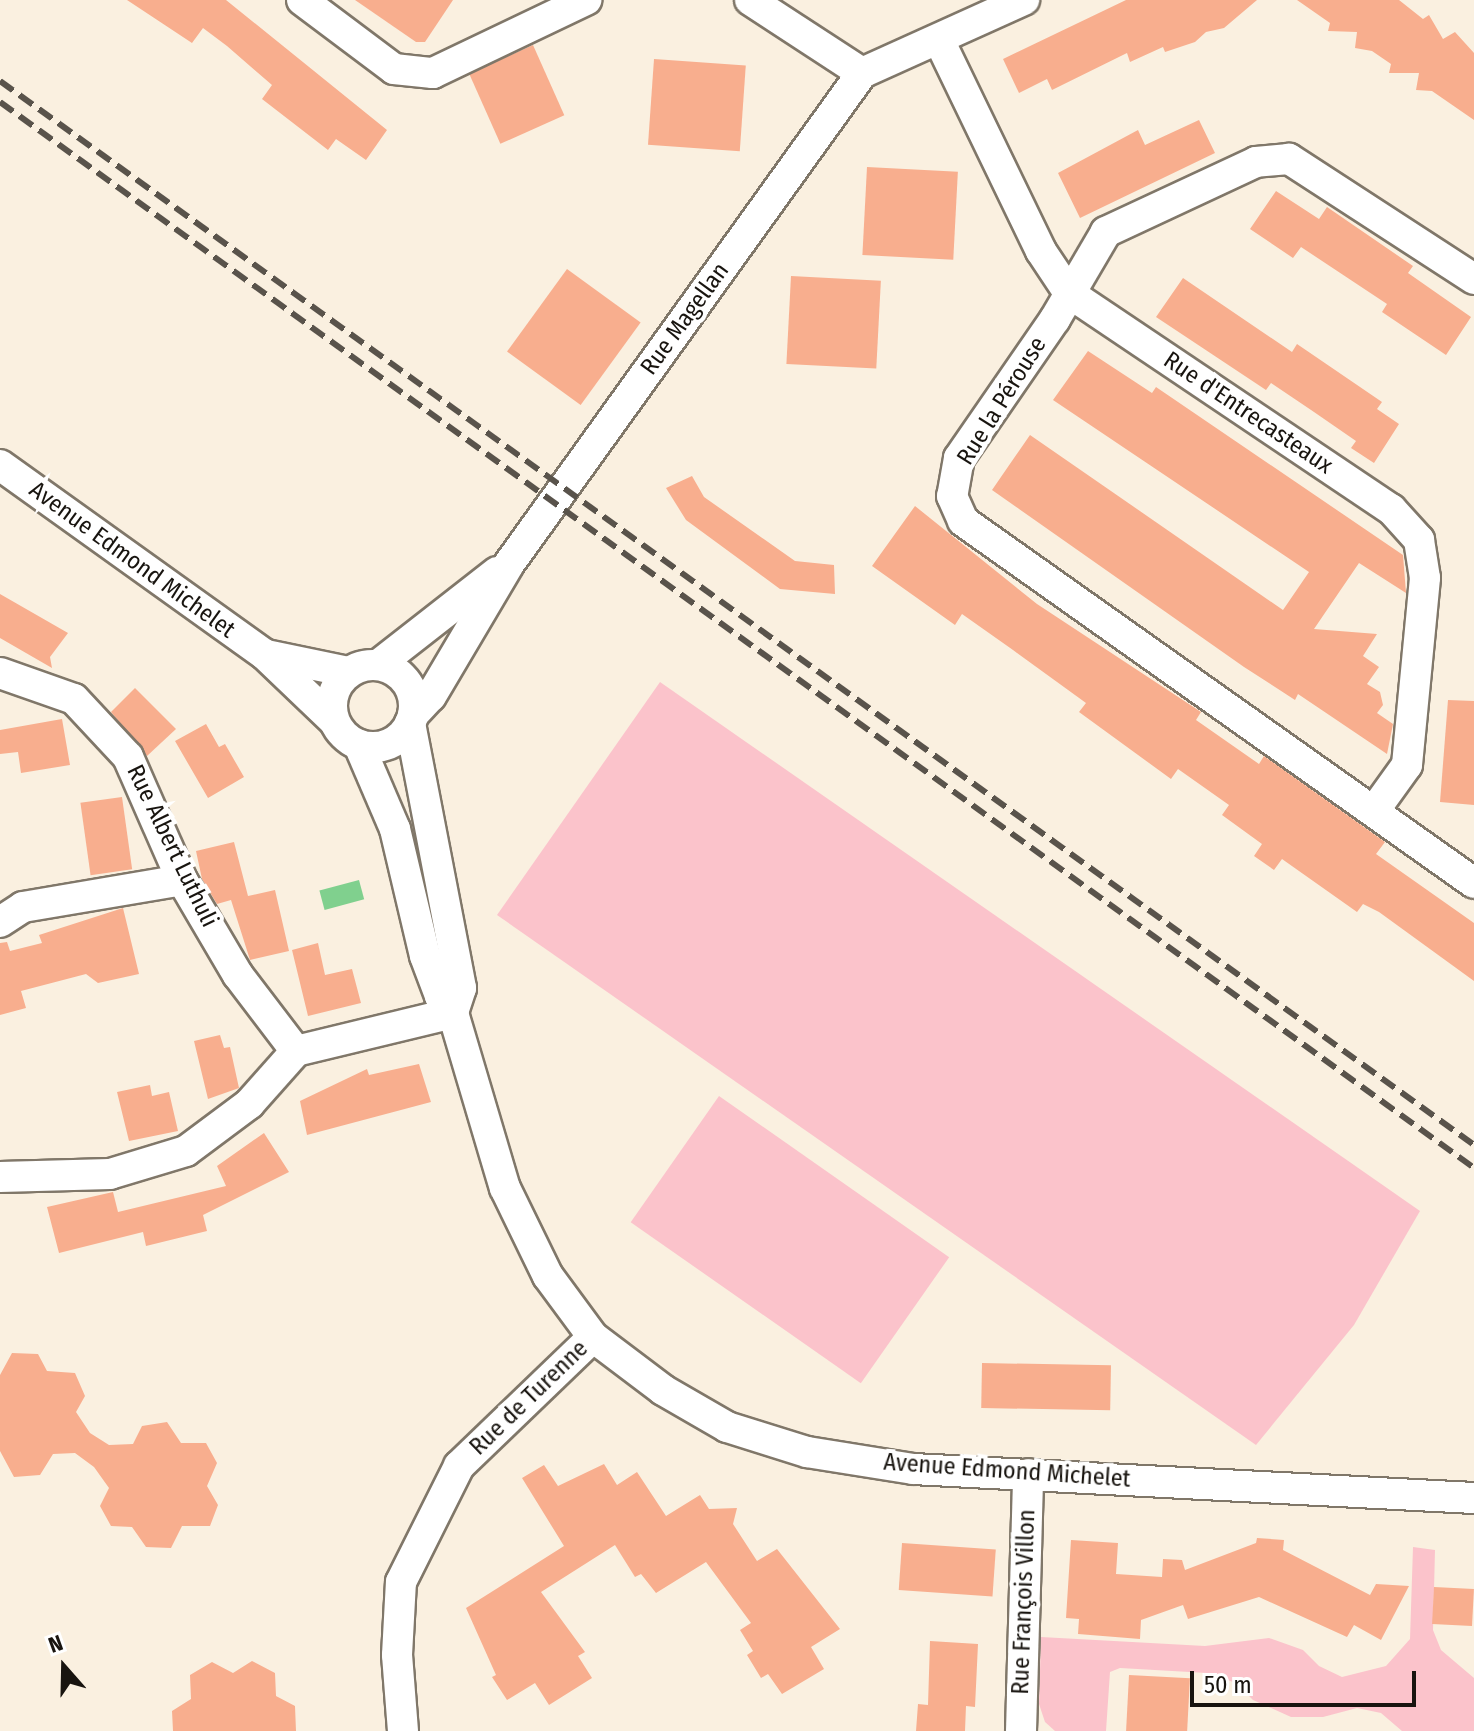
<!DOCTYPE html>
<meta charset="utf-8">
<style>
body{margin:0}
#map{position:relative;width:1474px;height:1731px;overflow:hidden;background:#faf0e0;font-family:"Fira Sans Condensed",sans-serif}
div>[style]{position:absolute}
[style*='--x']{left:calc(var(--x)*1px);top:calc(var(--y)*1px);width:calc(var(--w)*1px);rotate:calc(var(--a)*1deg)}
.green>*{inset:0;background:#fbc3cb;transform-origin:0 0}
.water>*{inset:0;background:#80d08e;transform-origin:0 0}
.building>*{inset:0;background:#f8ae8e;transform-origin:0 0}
.roads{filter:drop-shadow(2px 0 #807769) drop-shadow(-2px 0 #807769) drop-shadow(0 2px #807769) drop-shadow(0 -2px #807769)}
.minor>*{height:30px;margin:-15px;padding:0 15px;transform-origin:15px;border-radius:15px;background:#fff}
.minor>.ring{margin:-15px;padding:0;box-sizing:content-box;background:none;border:30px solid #fff;border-radius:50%}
.rail>*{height:6px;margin-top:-3px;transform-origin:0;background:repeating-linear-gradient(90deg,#59534b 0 16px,transparent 0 24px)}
span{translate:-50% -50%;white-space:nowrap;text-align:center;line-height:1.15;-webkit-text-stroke:8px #fff;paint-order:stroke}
.street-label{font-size:24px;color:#18140f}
.north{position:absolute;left:24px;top:1627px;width:80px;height:80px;-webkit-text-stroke:6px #fff;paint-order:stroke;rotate:340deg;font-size:22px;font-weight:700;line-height:32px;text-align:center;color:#18140f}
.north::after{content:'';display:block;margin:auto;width:28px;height:36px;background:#18140f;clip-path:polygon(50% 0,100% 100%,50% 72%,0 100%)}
.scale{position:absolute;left:1190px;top:1671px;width:226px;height:36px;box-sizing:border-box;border:4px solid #18140f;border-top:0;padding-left:10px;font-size:24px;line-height:28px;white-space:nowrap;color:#18140f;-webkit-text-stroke:6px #fff;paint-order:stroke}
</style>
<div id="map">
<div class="green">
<i style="clip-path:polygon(660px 682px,1420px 1211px,1354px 1325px,1256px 1445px,497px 915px)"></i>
<i style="left:719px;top:1096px;width:281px;height:154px;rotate:35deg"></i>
<i style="clip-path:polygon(1413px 1547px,1435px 1550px,1433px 1630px,1441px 1650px,1474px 1678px,1474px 1731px,1402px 1731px,1381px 1713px,1357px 1708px,1323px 1717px,1291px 1717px,1253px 1700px,1236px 1683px,1207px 1673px,1120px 1668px,1110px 1672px,1106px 1731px,1055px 1731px,1045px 1722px,1039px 1704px,1041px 1637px,1205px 1646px,1269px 1638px,1303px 1650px,1319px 1666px,1342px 1677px,1386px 1666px,1410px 1639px)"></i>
</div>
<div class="water">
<i style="left:359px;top:880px;width:20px;height:41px;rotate:75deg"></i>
</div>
<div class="building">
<i style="clip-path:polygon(127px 0,226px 0,387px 130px,366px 160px,336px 139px,328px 150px,262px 99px,272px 85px,227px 46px,203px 28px,192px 43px)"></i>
<i style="clip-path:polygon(355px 0,453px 0,425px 42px,416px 42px)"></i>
<i style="clip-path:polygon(1126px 0,1257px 0,1224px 28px,1206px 32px,1195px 42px,1165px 52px,1163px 47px,1130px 62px,1127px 53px,1052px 90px,1047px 79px,1019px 93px,1003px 59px)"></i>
<i style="clip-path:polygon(1297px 0,1399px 0,1423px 19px,1429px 15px,1443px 39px,1455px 32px,1474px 53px,1474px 120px,1432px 91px,1416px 90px,1419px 73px,1389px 73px,1391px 64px,1372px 51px,1355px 48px,1357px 32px,1328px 31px,1330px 23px)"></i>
<i style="left:533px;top:45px;width:77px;height:70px;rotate:66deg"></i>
<i style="left:654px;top:59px;width:92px;height:86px;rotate:4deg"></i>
<i style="clip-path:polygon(1199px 120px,1215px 153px,1080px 218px,1058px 173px,1138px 130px,1145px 145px)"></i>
<i style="left:867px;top:167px;width:91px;height:88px;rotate:3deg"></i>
<i style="clip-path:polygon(1276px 191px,1319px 219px,1327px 207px,1413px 266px,1408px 273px,1471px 317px,1446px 355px,1382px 312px,1387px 304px,1301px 247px,1293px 258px,1250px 229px)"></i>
<i style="left:567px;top:269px;width:91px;height:102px;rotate:36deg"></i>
<i style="left:791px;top:276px;width:90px;height:88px;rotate:3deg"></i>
<i style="clip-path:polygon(1183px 278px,1292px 352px,1297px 344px,1382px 402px,1377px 409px,1399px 424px,1374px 463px,1351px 448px,1356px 441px,1314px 412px,1271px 383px,1266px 390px,1156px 317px)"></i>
<i style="clip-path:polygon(1088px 351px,1152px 393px,1156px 387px,1403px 555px,1406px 593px,1359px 563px,1314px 629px,1377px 634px,1363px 656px,1379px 667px,1367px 684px,1380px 692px,1383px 705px,1377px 713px,1393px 724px,1387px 754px,1298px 694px,1295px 700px,1244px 667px,992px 490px,1030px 435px,1283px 610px,1309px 572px,1053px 400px)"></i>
<i style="clip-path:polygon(692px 476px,704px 497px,795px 561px,834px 565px,835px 594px,780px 589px,686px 520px,666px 488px)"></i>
<i style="clip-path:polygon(915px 506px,1037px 604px,1201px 712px,1196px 720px,1259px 764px,1264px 756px,1385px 842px,1376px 854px,1474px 923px,1474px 981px,1379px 912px,1363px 904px,1357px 912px,1282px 859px,1274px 870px,1254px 856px,1262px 844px,1222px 815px,1229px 805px,1178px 769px,1171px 779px,1079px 712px,1086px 703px,1013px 650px,962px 614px,955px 625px,872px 566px)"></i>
<i style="clip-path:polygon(0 594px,68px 633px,50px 657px,52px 668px,0 638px)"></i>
<i style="clip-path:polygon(135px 688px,176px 729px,147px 756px,111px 712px)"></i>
<i style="clip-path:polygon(1448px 700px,1474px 701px,1474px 805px,1440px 802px)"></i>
<i style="clip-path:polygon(62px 719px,70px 765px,21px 773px,18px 752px,0 754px,0 730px)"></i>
<i style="clip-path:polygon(206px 724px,219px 747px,225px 744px,244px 777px,208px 798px,175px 741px)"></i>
<i style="left:122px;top:797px;width:73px;height:42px;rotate:82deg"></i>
<i style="clip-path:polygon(234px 842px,248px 896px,275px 890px,289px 951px,250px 960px,231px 900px,217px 904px,202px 879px,196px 851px)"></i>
<i style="clip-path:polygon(123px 908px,139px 974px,98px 983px,86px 974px,21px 991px,26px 1008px,0 1015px,0 943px,7px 942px,10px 951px,42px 943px,39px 935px)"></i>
<i style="clip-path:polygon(318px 943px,325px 975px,352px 969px,361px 1003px,308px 1016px,292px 950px)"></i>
<i style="clip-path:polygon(220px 1035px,224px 1048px,230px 1047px,239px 1088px,208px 1099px,194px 1041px)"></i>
<i style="clip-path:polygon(419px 1064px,431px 1102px,307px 1135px,300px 1101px,367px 1069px,369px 1075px)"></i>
<i style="clip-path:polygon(150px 1085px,152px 1096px,169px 1092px,178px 1131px,129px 1141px,117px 1092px)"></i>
<i style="clip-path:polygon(264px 1133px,289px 1172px,203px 1215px,207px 1231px,146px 1246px,143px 1232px,59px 1253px,47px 1207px,113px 1192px,118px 1212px,226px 1186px,217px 1166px)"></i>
<i style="clip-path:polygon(12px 1353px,38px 1354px,47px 1371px,75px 1373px,85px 1396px,76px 1412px,90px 1433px,109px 1445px,133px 1444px,142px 1426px,167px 1422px,181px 1443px,206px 1443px,217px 1463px,207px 1486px,218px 1505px,210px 1526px,182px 1526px,171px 1548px,146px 1547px,132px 1527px,111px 1526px,100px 1506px,109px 1488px,94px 1467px,75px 1453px,53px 1454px,40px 1475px,14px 1477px,0 1451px,0 1375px)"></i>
<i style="left:982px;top:1363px;width:129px;height:45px;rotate:1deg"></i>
<i style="clip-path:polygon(604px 1464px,617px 1485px,637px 1472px,666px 1516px,700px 1495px,709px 1509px,737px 1508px,733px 1524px,757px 1561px,777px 1549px,840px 1629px,811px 1647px,824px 1669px,782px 1694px,768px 1674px,761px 1678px,747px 1655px,753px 1651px,740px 1630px,751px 1623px,706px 1562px,656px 1593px,641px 1574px,635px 1577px,615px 1545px,541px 1592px,585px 1652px,578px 1656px,592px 1678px,549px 1705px,535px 1683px,507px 1700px,492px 1677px,496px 1675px,466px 1608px,564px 1546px,522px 1478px,544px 1465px,558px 1486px)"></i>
<i style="clip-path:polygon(1257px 1538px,1284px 1540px,1283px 1550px,1370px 1595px,1376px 1584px,1409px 1586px,1381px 1640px,1354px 1625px,1347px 1637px,1259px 1597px,1188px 1619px,1183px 1605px,1141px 1620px,1140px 1639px,1078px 1634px,1079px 1619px,1066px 1618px,1071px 1540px,1118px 1543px,1116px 1574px,1162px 1577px,1163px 1559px,1182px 1560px,1185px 1570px,1256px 1543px)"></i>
<i style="left:902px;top:1543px;width:94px;height:47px;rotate:4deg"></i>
<i style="left:1434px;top:1587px;width:40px;height:37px;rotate:3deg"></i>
<i style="clip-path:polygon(930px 1641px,978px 1644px,975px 1707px,966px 1706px,965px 1731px,916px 1731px,918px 1704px,928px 1705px)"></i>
<i style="clip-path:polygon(252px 1661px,275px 1673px,276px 1696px,295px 1706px,296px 1731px,173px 1731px,172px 1711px,191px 1699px,190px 1675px,212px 1662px,233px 1673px)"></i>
<i style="left:1129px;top:1675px;width:61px;height:56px;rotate:3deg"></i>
</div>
<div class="roads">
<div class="minor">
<i style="--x:302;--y:0;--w:115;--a:36.9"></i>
<i style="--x:394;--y:69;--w:39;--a:6"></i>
<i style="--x:433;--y:73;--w:170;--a:-25.5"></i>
<i style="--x:750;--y:0;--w:134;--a:33.1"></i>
<i style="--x:940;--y:42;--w:232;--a:64.2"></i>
<i style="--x:1041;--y:251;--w:50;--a:56.3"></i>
<i style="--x:1069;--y:293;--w:388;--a:33.9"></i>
<i style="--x:1391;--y:509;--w:42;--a:47.9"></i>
<i style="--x:1419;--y:540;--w:38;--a:81"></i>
<i style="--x:1425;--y:578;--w:188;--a:95.5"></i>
<i style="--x:1407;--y:765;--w:57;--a:125.7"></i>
<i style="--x:862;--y:73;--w:178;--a:-24.3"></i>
<i style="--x:1474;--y:279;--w:221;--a:-147"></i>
<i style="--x:1289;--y:159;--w:33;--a:175"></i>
<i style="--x:1256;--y:162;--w:166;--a:155"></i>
<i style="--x:1106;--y:232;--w:101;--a:120.4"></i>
<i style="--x:1055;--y:319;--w:169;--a:124.6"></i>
<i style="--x:959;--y:458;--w:39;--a:100"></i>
<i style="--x:952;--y:496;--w:27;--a:66"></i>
<i style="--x:963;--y:521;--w:626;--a:35.31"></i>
<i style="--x:0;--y:465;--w:325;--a:35.6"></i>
<i style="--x:264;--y:654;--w:97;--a:43.7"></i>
<i style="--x:266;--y:655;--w:85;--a:11.6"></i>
<i style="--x:378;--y:665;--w:151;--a:-38"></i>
<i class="ring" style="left:332px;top:665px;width:52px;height:52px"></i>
<i style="--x:0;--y:673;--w:78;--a:19.4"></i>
<i style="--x:74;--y:699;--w:79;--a:47"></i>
<i style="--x:128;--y:757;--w:134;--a:66.3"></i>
<i style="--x:182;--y:880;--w:110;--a:59.5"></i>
<i style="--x:238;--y:975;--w:96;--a:52.7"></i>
<i style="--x:296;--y:1051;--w:162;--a:-13.6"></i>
<i style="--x:413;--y:715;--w:26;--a:-47"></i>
<i style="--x:431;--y:696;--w:153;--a:-59.4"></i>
<i style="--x:509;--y:564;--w:605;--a:-54.29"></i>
<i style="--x:410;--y:723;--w:270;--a:79.1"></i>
<i style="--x:461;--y:988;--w:26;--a:108"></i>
<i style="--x:359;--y:745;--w:91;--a:66.8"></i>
<i style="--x:395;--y:829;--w:130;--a:76.7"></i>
<i style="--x:425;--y:956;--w:43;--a:69.4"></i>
<i style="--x:440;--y:996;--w:21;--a:53"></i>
<i style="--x:453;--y:1013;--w:183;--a:73.5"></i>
<i style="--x:505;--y:1188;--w:98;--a:64"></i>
<i style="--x:548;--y:1276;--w:76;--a:53.6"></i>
<i style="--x:593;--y:1337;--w:88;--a:37.1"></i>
<i style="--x:663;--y:1390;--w:74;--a:30"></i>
<i style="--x:727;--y:1427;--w:84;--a:17.4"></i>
<i style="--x:807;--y:1452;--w:107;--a:9.1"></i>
<i style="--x:913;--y:1469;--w:562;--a:2.96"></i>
<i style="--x:0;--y:922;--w:27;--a:-33"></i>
<i style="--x:23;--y:907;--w:161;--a:-9.6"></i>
<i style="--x:0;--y:1177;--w:110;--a:-1.6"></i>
<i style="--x:110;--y:1174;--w:79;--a:-16.8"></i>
<i style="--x:186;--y:1151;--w:79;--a:-36.7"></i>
<i style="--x:249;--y:1104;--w:71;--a:-48.4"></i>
<i style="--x:403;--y:1731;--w:76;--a:-94.5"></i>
<i style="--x:397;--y:1655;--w:73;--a:-86.9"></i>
<i style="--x:401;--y:1582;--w:130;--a:-63.4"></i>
<i style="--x:459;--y:1466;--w:186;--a:-43.9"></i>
<i style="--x:1021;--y:1731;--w:257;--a:-88.4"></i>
</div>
</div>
<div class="rail">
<i style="--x:0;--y:81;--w:1818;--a:35.82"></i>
<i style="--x:0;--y:102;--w:1819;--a:35.87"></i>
</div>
<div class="street-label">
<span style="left:685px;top:319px;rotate:-54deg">Rue Magellan</span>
<span style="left:1002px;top:401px;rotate:-58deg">Rue la Pérouse</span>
<span style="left:1248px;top:413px;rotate:34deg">Rue d'Entrecasteaux</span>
<span style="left:132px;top:560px;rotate:36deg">Avenue Edmond Michelet</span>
<span style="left:172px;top:846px;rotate:64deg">Rue Albert Luthuli</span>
<span style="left:529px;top:1398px;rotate:-44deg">Rue de Turenne</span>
<span style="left:1007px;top:1471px;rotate:4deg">Avenue Edmond Michelet</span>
<span style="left:1024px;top:1602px;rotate:-88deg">Rue François Villon</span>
</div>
<div class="north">N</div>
<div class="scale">50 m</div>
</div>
